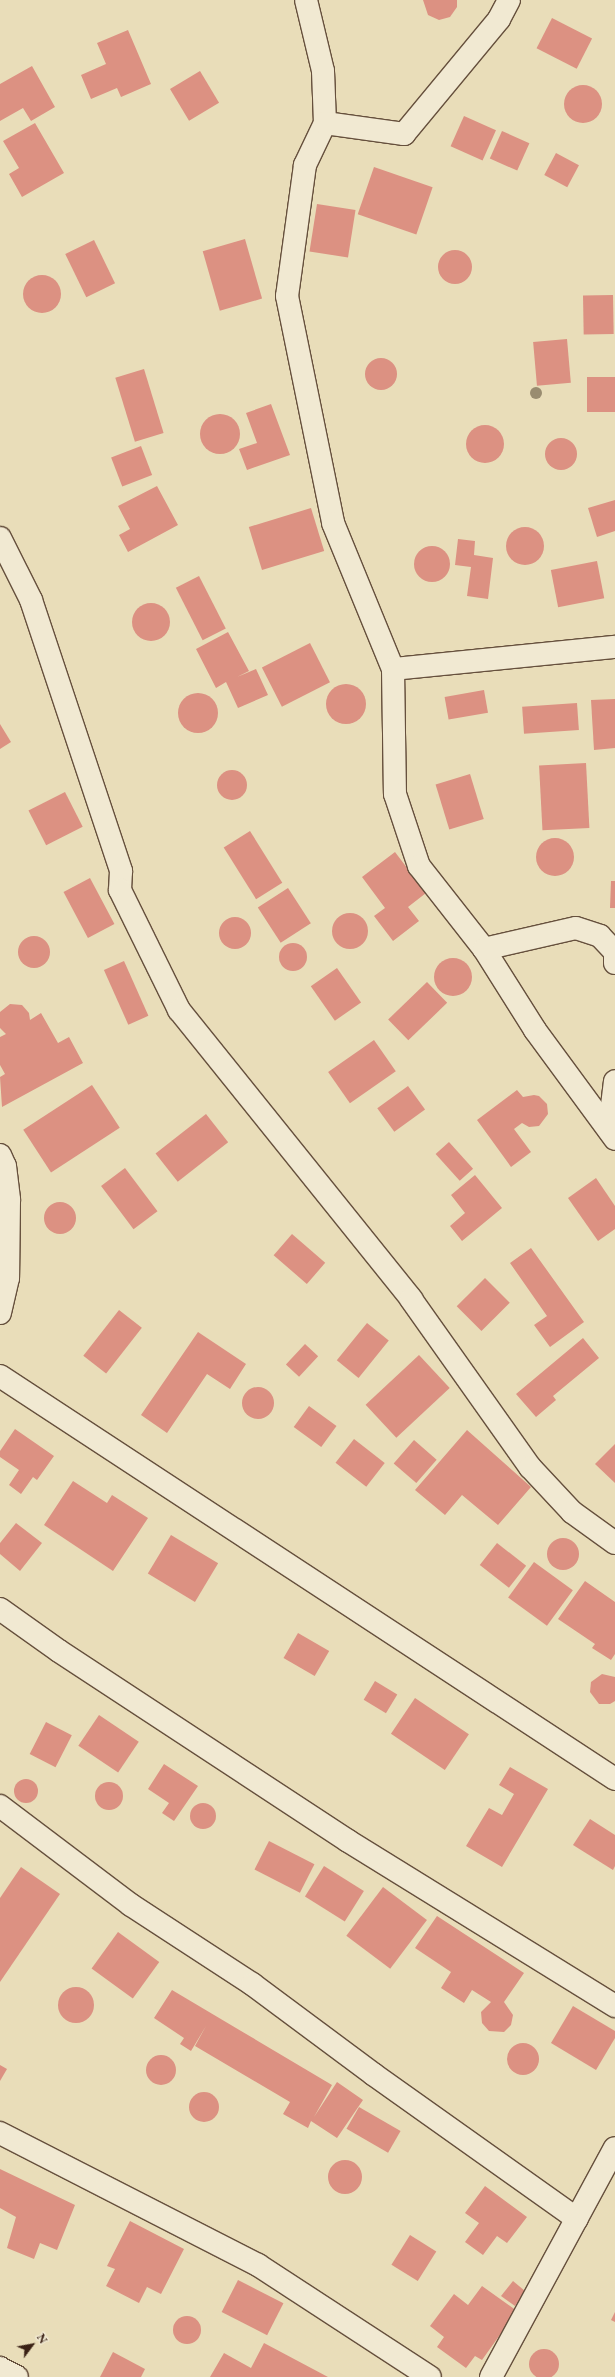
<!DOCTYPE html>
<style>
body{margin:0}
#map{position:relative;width:615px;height:2377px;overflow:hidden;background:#e9ddb9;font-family:"EB Garamond",serif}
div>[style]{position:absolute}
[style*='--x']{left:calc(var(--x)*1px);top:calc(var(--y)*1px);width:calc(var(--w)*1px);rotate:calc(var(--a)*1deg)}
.building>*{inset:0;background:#dc9182;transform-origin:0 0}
.round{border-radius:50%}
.roads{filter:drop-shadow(1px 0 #66503d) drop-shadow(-1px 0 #66503d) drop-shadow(0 1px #66503d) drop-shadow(0 -1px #66503d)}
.street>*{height:22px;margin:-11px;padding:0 11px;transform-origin:11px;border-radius:11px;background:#f1e9d2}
.trees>*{width:12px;height:12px;margin:-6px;border-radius:50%;background:#998c70}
span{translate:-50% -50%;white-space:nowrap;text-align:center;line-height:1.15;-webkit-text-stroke:3px #f1e9d2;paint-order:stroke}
.north{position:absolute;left:12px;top:2325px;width:40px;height:40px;-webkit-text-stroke:3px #f1e9d2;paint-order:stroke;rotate:58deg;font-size:11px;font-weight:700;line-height:16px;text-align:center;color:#3a2114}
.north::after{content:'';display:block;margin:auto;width:14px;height:18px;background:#3a2114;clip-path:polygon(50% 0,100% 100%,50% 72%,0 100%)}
</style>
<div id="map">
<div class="building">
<i style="clip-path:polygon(423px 0,457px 0,457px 7px,450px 17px,439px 20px,428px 15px)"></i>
<i style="left:552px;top:18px;width:45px;height:34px;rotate:27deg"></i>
<i style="clip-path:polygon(128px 30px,151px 84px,121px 97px,117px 88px,91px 99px,81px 75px,106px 64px,97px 43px)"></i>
<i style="clip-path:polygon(32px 66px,55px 107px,31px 121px,23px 108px,0 121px,0 84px)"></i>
<i style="left:200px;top:71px;width:37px;height:35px;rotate:59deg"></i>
<i class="round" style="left:564px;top:85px;width:38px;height:38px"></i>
<i style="left:464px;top:116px;width:35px;height:33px;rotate:24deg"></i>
<i style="clip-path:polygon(35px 123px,64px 173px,22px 197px,9px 174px,19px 168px,3px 141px)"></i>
<i style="left:502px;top:131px;width:30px;height:30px;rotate:24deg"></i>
<i style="left:556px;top:153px;width:26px;height:25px;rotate:28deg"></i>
<i style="left:374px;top:167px;width:62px;height:50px;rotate:19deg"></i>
<i style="left:317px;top:204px;width:39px;height:48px;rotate:9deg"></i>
<i style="left:245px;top:239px;width:62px;height:44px;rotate:74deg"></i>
<i style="left:94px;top:240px;width:48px;height:32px;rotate:64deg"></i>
<i class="round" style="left:438px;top:250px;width:34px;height:34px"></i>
<i class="round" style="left:23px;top:275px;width:38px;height:38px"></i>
<i style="left:613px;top:295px;width:39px;height:30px;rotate:89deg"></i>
<i style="left:567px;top:339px;width:44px;height:34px;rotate:85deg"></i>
<i class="round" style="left:365px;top:358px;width:32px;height:32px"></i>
<i style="left:144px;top:369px;width:67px;height:30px;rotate:73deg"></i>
<i style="left:615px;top:377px;width:35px;height:28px;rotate:90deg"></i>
<i style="clip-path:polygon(271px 404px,290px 455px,247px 470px,239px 449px,257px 443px,246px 413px)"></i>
<i class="round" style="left:200px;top:414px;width:40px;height:40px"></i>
<i class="round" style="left:466px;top:425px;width:38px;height:38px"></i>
<i class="round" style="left:545px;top:438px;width:32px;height:32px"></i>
<i style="left:141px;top:446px;width:31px;height:32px;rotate:69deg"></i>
<i style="clip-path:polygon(157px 486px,178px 525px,128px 552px,119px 535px,130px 529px,118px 506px)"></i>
<i style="clip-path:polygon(615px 500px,615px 531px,597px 537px,588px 508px)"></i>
<i style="left:311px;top:508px;width:45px;height:65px;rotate:73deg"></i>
<i class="round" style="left:506px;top:527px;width:38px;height:38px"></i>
<i style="clip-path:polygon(458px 539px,475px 541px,474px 555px,493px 558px,488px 599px,467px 596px,471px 567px,455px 565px)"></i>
<i class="round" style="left:414px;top:546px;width:36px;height:36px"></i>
<i style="left:597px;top:561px;width:38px;height:47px;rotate:79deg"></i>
<i style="left:199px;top:576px;width:59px;height:26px;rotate:63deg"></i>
<i class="round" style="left:132px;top:603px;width:38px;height:38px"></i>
<i style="clip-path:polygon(228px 632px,249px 671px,237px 677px,256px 669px,268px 695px,238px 708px,226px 682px,216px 688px,196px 649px)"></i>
<i style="left:310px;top:643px;width:44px;height:54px;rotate:63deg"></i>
<i class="round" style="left:326px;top:684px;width:40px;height:40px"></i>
<i style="left:484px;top:690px;width:23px;height:40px;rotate:80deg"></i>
<i class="round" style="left:178px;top:693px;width:40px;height:40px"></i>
<i style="clip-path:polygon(615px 699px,615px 748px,594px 750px,591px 700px)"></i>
<i style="left:577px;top:703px;width:27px;height:55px;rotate:86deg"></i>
<i style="clip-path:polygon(0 724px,11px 742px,0 749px)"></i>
<i style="left:586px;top:763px;width:65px;height:47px;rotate:87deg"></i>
<i class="round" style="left:217px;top:770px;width:30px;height:30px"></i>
<i style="left:470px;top:774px;width:47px;height:36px;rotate:73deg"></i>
<i style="left:65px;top:792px;width:39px;height:41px;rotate:63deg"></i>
<i style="left:250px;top:831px;width:61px;height:31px;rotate:58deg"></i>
<i class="round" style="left:536px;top:838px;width:38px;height:38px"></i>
<i style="clip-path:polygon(395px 852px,426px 893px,408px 907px,419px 921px,393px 941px,374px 916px,385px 908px,362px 877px)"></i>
<i style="left:90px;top:878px;width:52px;height:30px;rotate:62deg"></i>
<i style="clip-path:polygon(611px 881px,615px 881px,615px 908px,610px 908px)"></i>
<i style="left:288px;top:888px;width:42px;height:36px;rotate:57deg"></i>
<i class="round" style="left:332px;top:913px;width:36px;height:36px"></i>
<i class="round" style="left:219px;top:917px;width:32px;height:32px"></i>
<i class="round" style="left:18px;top:936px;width:32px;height:32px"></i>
<i class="round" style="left:279px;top:943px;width:28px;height:28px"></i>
<i class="round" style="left:434px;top:958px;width:38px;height:38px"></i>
<i style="left:124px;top:961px;width:60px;height:22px;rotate:66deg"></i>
<i style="left:337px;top:968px;width:42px;height:32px;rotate:55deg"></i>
<i style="left:427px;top:982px;width:29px;height:54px;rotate:46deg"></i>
<i style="clip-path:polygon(10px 1004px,22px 1005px,29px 1013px,30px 1020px,41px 1013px,58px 1043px,69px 1037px,83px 1063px,2px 1107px,0 1077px,5px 1074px,0 1065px,0 1037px,6px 1034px,0 1028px,0 1012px)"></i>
<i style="left:374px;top:1040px;width:38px;height:56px;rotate:55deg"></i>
<i style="left:92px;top:1085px;width:51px;height:82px;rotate:57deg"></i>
<i style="left:408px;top:1086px;width:29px;height:38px;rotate:54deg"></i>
<i style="clip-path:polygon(517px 1090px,523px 1097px,534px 1095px,539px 1096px,547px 1104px,548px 1114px,539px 1126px,529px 1127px,522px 1123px,514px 1129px,531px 1152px,511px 1167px,477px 1120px)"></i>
<i style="left:206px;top:1114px;width:36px;height:64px;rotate:52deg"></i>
<i style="left:449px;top:1142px;width:36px;height:18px;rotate:48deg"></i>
<i style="left:125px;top:1168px;width:54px;height:30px;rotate:53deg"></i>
<i style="clip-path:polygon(475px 1175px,502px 1208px,462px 1241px,450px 1226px,465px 1213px,451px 1195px)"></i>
<i style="clip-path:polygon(596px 1178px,615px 1206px,615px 1229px,598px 1241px,568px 1198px)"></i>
<i class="round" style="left:44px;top:1202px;width:32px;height:32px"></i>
<i style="left:292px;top:1234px;width:44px;height:28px;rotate:41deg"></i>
<i style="clip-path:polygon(531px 1248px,584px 1322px,550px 1347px,534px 1325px,547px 1316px,510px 1263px)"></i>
<i style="left:485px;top:1278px;width:35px;height:40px;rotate:45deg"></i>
<i style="left:119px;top:1310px;width:29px;height:58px;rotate:38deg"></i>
<i style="left:367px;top:1323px;width:28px;height:48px;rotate:39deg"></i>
<i style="clip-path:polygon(198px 1332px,246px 1364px,230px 1389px,207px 1374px,167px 1433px,141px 1415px)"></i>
<i style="clip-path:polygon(583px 1338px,599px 1358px,553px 1396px,556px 1400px,536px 1417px,516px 1394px)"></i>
<i style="left:305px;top:1344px;width:18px;height:28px;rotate:43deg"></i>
<i style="left:419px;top:1355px;width:45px;height:73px;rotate:47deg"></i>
<i class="round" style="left:242px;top:1387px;width:32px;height:32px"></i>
<i style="left:309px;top:1406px;width:34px;height:26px;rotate:36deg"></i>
<i style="clip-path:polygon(15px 1429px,54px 1456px,37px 1480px,33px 1477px,21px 1494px,9px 1485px,19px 1470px,0 1457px,0 1451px)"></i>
<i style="clip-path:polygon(467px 1430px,531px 1487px,498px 1525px,462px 1495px,445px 1515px,415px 1490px)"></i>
<i style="left:354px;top:1439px;width:39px;height:30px;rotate:38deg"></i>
<i style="left:414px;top:1440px;width:30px;height:31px;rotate:41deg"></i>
<i style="clip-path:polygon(615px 1444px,615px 1483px,595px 1464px)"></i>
<i style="clip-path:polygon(73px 1481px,107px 1503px,112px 1495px,148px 1518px,113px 1571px,44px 1525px)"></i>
<i style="clip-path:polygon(16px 1523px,42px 1543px,20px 1571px,0 1554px,0 1543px)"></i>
<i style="left:171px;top:1535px;width:55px;height:45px;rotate:31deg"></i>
<i class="round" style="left:547px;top:1538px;width:32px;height:32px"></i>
<i style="left:497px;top:1543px;width:37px;height:28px;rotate:38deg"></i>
<i style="left:534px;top:1562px;width:48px;height:44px;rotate:36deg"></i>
<i style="clip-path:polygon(585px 1581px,615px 1602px,615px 1654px,611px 1660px,592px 1648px,595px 1644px,558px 1619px)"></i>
<i style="left:298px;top:1633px;width:36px;height:29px;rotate:30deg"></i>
<i style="clip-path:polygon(602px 1674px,615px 1677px,615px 1701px,610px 1704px,599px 1704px,590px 1692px,591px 1682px)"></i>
<i style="left:375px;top:1681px;width:26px;height:22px;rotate:31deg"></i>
<i style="left:415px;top:1698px;width:65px;height:43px;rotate:34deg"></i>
<i style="left:99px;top:1715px;width:48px;height:37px;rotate:34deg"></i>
<i style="left:46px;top:1722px;width:29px;height:36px;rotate:27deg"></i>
<i style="clip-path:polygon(164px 1764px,198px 1786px,174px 1821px,162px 1813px,169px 1803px,148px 1789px)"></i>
<i style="clip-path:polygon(510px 1767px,548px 1789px,502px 1867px,466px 1846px,489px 1808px,502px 1815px,514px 1794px,499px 1785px)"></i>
<i class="round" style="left:14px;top:1779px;width:24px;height:24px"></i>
<i class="round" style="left:95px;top:1782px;width:28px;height:28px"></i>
<i class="round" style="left:190px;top:1803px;width:26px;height:26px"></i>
<i style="clip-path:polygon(590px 1819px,615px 1835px,615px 1866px,613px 1870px,573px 1845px)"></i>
<i style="left:269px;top:1841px;width:51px;height:32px;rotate:27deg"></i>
<i style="left:324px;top:1866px;width:47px;height:36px;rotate:32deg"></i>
<i style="clip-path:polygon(21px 1867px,60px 1894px,0 1982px,0 1898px)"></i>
<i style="left:383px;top:1887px;width:55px;height:61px;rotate:37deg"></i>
<i style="clip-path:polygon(437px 1916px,524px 1973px,504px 2002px,513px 2015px,511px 2025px,504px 2032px,489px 2031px,482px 2023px,481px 2012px,491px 2002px,472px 1990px,464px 2003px,441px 1988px,451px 1972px,415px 1948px)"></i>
<i style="left:118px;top:1932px;width:51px;height:45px;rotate:36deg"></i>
<i class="round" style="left:58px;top:1987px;width:36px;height:36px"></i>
<i style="clip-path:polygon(172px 1990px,332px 2085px,314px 2117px,337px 2082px,363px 2100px,337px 2138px,311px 2121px,308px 2128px,283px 2114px,290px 2102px,195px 2046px,206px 2026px,191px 2051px,180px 2044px,184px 2038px,154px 2018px)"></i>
<i style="clip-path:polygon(573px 2006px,615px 2031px,615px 2038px,596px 2070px,551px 2043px)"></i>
<i class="round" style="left:507px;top:2043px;width:32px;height:32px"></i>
<i class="round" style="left:146px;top:2055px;width:30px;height:30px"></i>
<i style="clip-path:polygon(0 2065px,7px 2069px,0 2081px)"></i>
<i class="round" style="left:189px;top:2092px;width:30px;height:30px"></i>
<i style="left:359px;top:2107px;width:48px;height:25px;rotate:30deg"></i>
<i class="round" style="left:328px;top:2160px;width:34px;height:34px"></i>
<i style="clip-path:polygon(0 2169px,75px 2205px,57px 2250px,40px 2243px,34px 2259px,7px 2248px,16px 2217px,0 2208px)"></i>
<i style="clip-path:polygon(485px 2186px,527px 2217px,507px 2243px,497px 2236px,483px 2255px,465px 2242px,479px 2223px,465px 2213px)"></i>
<i style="clip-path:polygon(130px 2221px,184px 2249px,161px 2294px,147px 2287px,139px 2303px,106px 2286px,115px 2269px,107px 2266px)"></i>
<i style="left:410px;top:2235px;width:31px;height:35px;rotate:32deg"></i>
<i style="left:238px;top:2280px;width:51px;height:36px;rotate:27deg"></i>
<i style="clip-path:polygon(513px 2281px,525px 2291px,515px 2306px,501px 2296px)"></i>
<i style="clip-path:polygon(482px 2286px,517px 2311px,482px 2360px,475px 2356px,466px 2368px,437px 2347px,444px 2337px,430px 2326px,454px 2294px,468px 2305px)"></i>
<i style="clip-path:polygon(615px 2312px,615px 2322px,611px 2320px)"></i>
<i class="round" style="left:173px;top:2316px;width:28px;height:28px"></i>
<i style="clip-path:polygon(264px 2343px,328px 2377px,210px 2377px,224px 2353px,251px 2368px)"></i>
<i class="round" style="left:529px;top:2349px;width:30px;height:30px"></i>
<i style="clip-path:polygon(113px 2352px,145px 2369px,141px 2377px,100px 2377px)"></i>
</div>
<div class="roads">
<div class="street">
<i style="--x:306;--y:0;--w:73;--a:76.5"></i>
<i style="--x:323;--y:71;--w:52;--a:87.8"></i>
<i style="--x:325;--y:123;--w:47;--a:115.5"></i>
<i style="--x:305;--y:165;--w:132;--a:97.8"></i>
<i style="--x:287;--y:296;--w:232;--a:78.5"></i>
<i style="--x:333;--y:523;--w:158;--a:67.7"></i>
<i style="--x:393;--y:669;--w:125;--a:89.1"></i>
<i style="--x:395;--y:794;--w:76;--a:71.6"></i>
<i style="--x:419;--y:866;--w:105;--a:51.9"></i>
<i style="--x:484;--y:949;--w:96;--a:57.8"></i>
<i style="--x:535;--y:1030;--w:135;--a:53.7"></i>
<i style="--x:325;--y:123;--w:80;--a:7.9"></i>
<i style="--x:404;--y:134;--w:149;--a:-50.4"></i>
<i style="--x:499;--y:19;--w:21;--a:-62"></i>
<i style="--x:0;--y:538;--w:69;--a:63.4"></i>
<i style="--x:31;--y:600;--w:286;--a:71.6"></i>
<i style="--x:121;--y:871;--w:19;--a:93"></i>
<i style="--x:120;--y:890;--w:134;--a:63.8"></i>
<i style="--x:179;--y:1010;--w:371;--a:51.2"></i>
<i style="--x:411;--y:1299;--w:206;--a:54.7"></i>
<i style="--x:530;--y:1467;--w:62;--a:47"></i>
<i style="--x:572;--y:1512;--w:53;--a:35.8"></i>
<i style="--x:393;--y:669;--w:223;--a:-5.7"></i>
<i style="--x:484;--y:949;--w:94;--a:-12.9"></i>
<i style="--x:576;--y:928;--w:25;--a:18"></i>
<i style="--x:600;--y:936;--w:22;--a:47"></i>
<i style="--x:615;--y:952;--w:11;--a:90"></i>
<i style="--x:609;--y:1130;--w:49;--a:-83"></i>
<i style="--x:0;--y:1155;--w:12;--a:66"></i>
<i style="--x:5;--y:1166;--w:34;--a:83"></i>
<i style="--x:9;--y:1200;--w:78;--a:90.7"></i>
<i style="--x:8;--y:1278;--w:36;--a:103"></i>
<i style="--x:0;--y:1376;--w:735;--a:33.24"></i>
<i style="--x:0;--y:1609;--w:72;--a:35.4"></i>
<i style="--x:59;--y:1651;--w:346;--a:33.3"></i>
<i style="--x:348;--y:1841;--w:314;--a:31.7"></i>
<i style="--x:0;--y:1806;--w:164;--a:37.1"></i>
<i style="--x:131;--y:1905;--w:145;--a:33.1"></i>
<i style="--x:252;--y:1984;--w:151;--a:36.6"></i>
<i style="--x:373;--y:2074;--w:250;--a:35.4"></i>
<i style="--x:0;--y:2133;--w:290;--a:27.1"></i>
<i style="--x:258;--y:2265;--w:205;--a:33.1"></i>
<i style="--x:0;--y:2368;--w:19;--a:28"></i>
<i style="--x:491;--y:2377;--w:260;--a:-61.6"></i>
</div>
</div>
<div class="trees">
<i style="left:536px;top:393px"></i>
</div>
<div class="north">N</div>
</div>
